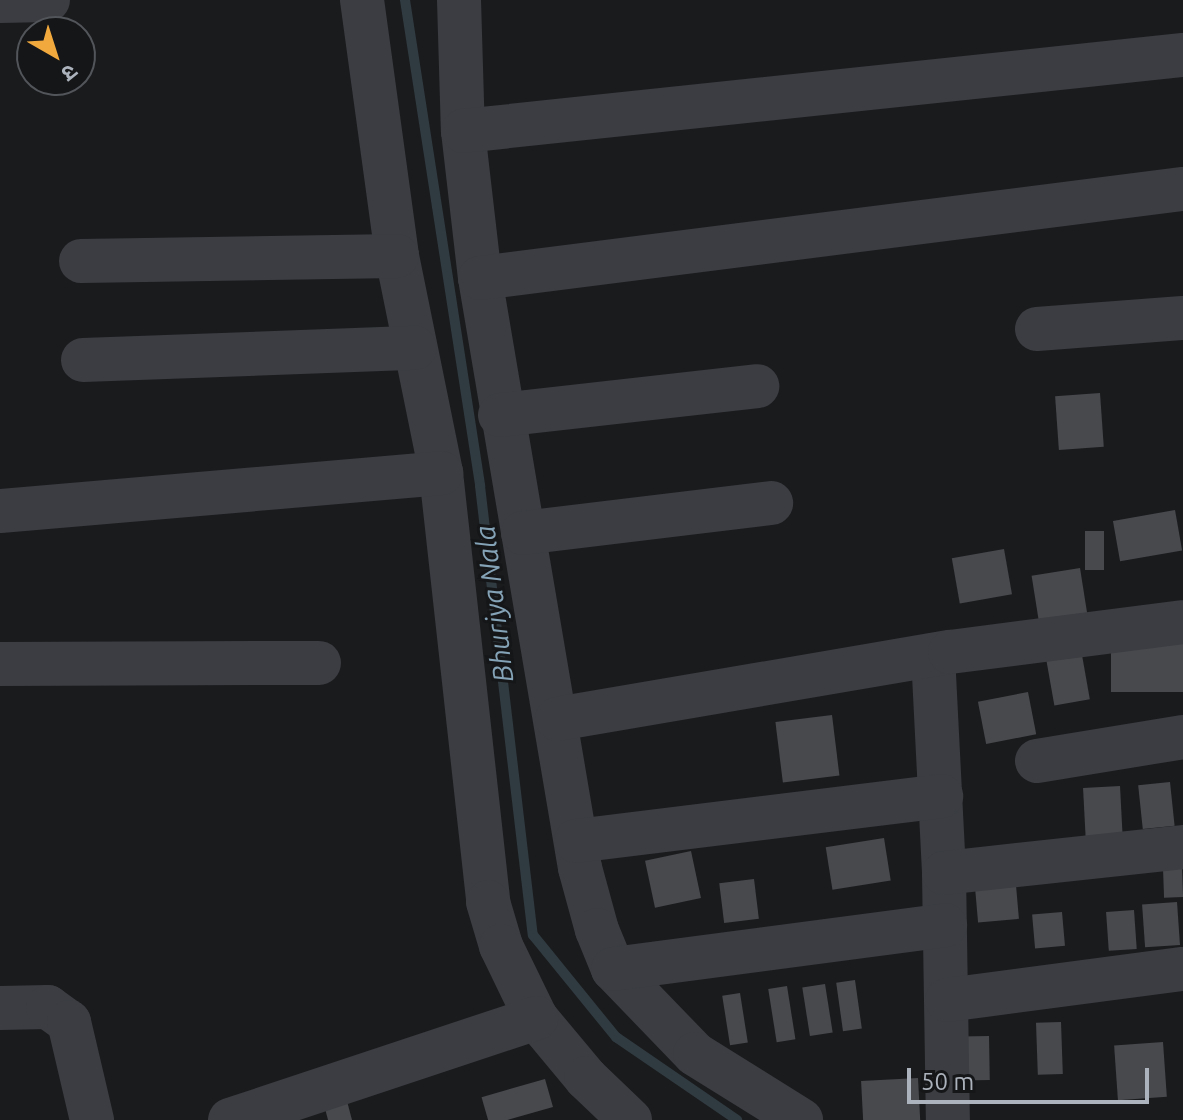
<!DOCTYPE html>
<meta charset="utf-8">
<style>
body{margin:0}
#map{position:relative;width:1183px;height:1120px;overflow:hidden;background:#1a1b1d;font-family:Ubuntu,"Noto Sans Devanagari",sans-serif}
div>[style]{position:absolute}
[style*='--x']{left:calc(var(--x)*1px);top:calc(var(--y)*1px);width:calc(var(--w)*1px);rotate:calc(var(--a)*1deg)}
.stream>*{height:10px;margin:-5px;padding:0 5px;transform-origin:5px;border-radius:5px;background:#303b41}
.building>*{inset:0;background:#47494d;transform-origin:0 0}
.minor>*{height:44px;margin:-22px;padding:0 22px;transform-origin:22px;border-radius:22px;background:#3b3d42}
span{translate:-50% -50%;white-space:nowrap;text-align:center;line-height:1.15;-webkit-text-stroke:6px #151618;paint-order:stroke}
.water-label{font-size:28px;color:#85a3b6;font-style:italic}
.north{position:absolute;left:16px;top:16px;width:80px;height:80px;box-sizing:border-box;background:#151618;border:2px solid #52555a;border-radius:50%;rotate:141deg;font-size:22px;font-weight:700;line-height:32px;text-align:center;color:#adb3bc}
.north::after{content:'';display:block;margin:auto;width:28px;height:36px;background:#f1a93e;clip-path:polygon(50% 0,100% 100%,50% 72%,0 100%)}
.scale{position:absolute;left:907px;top:1068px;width:242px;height:36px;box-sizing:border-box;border:4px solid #adb3bc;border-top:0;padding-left:10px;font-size:24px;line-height:28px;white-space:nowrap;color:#adb3bc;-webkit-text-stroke:6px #151618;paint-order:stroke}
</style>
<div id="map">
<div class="stream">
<i style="--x:405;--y:0;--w:492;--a:81.2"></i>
<i style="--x:480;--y:486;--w:452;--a:83.3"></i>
<i style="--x:533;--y:935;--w:132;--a:50.9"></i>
<i style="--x:616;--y:1037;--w:147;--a:34.4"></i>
</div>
<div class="building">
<i style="left:1100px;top:393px;width:54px;height:45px;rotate:86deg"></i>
<i style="left:1175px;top:510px;width:41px;height:63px;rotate:80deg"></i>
<i style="left:1085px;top:531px;width:19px;height:39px"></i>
<i style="left:1004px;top:549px;width:46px;height:53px;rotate:80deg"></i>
<i style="left:1080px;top:568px;width:47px;height:49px;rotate:81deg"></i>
<i style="left:1183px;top:640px;width:52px;height:72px;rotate:90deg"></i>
<i style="left:1082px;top:655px;width:45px;height:36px;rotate:80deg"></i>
<i style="left:1028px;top:692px;width:43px;height:51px;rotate:79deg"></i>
<i style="left:832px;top:715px;width:61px;height:57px;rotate:83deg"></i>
<i style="left:1170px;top:782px;width:44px;height:32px;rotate:84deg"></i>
<i style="left:1120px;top:786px;width:52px;height:37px;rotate:87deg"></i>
<i style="left:884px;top:838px;width:43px;height:59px;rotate:81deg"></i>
<i style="left:691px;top:851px;width:48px;height:47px;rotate:78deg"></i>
<i style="left:1182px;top:867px;width:30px;height:19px;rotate:88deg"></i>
<i style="left:1015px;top:874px;width:45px;height:41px;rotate:85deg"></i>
<i style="left:754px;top:879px;width:40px;height:35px;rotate:83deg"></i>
<i style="left:1177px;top:902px;width:43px;height:35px;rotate:86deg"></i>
<i style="left:1134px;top:910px;width:39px;height:28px;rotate:86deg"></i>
<i style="left:1062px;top:912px;width:34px;height:30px;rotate:85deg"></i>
<i style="left:855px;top:980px;width:49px;height:19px;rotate:82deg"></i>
<i style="left:825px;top:984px;width:49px;height:23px;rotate:81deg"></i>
<i style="left:787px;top:986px;width:54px;height:19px;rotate:81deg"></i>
<i style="left:740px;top:993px;width:50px;height:18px;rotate:81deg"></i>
<i style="left:1061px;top:1022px;width:52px;height:25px;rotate:88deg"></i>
<i style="left:989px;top:1036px;width:44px;height:42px;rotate:89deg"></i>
<i style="left:1163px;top:1042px;width:55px;height:49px;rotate:86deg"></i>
<i style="left:918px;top:1078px;width:42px;height:57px;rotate:87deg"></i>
<i style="left:545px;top:1079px;width:29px;height:66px;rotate:74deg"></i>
<i style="clip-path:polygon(343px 1086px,352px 1120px,328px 1120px,321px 1093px)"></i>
</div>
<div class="minor">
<i style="--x:362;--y:0;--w:258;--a:82.2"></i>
<i style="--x:397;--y:256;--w:221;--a:78.5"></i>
<i style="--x:441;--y:473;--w:432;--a:83.7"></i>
<i style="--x:488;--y:902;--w:46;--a:73.5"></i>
<i style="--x:501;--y:946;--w:80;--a:64.1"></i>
<i style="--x:536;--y:1018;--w:78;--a:50.2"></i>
<i style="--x:586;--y:1078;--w:61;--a:43.7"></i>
<i style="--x:459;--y:0;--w:131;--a:88.3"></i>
<i style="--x:463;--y:131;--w:148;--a:83.4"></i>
<i style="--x:480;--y:278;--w:598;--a:80.38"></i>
<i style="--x:580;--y:868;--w:64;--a:74.7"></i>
<i style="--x:597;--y:930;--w:42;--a:67.7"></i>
<i style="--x:613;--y:969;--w:118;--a:46"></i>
<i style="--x:695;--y:1054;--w:125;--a:31.9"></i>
<i style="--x:0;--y:1;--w:48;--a:-1.2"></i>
<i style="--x:463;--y:131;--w:724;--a:-6.03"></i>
<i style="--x:81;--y:261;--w:316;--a:-0.9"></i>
<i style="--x:480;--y:278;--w:709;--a:-7.22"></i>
<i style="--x:1037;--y:329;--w:146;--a:-4.3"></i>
<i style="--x:83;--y:360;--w:332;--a:-2.1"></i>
<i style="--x:500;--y:415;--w:259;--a:-6.4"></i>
<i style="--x:0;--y:511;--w:443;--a:-4.9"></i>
<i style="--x:523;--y:533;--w:250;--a:-6.9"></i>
<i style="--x:933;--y:655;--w:218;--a:87.1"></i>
<i style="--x:944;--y:873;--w:247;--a:89.1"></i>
<i style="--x:0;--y:664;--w:319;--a:-0.2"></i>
<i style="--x:557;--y:719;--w:399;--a:-9.7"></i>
<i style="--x:950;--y:652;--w:235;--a:-7.3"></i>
<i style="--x:1037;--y:761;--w:148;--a:-9.3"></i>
<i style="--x:576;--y:841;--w:368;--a:-7"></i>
<i style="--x:944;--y:873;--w:240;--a:-6.2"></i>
<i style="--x:613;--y:969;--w:335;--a:-7.5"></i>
<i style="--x:947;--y:1000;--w:238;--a:-7.5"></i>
<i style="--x:0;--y:1008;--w:48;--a:-1.2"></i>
<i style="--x:48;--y:1007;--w:26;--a:36"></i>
<i style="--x:69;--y:1022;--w:101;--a:76.8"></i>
<i style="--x:230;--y:1120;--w:323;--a:-18.4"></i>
</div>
<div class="water-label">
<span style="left:494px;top:604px;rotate:-97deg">Bhuriya Nala</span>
</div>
<div class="north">उ</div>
<div class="scale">50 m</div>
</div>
